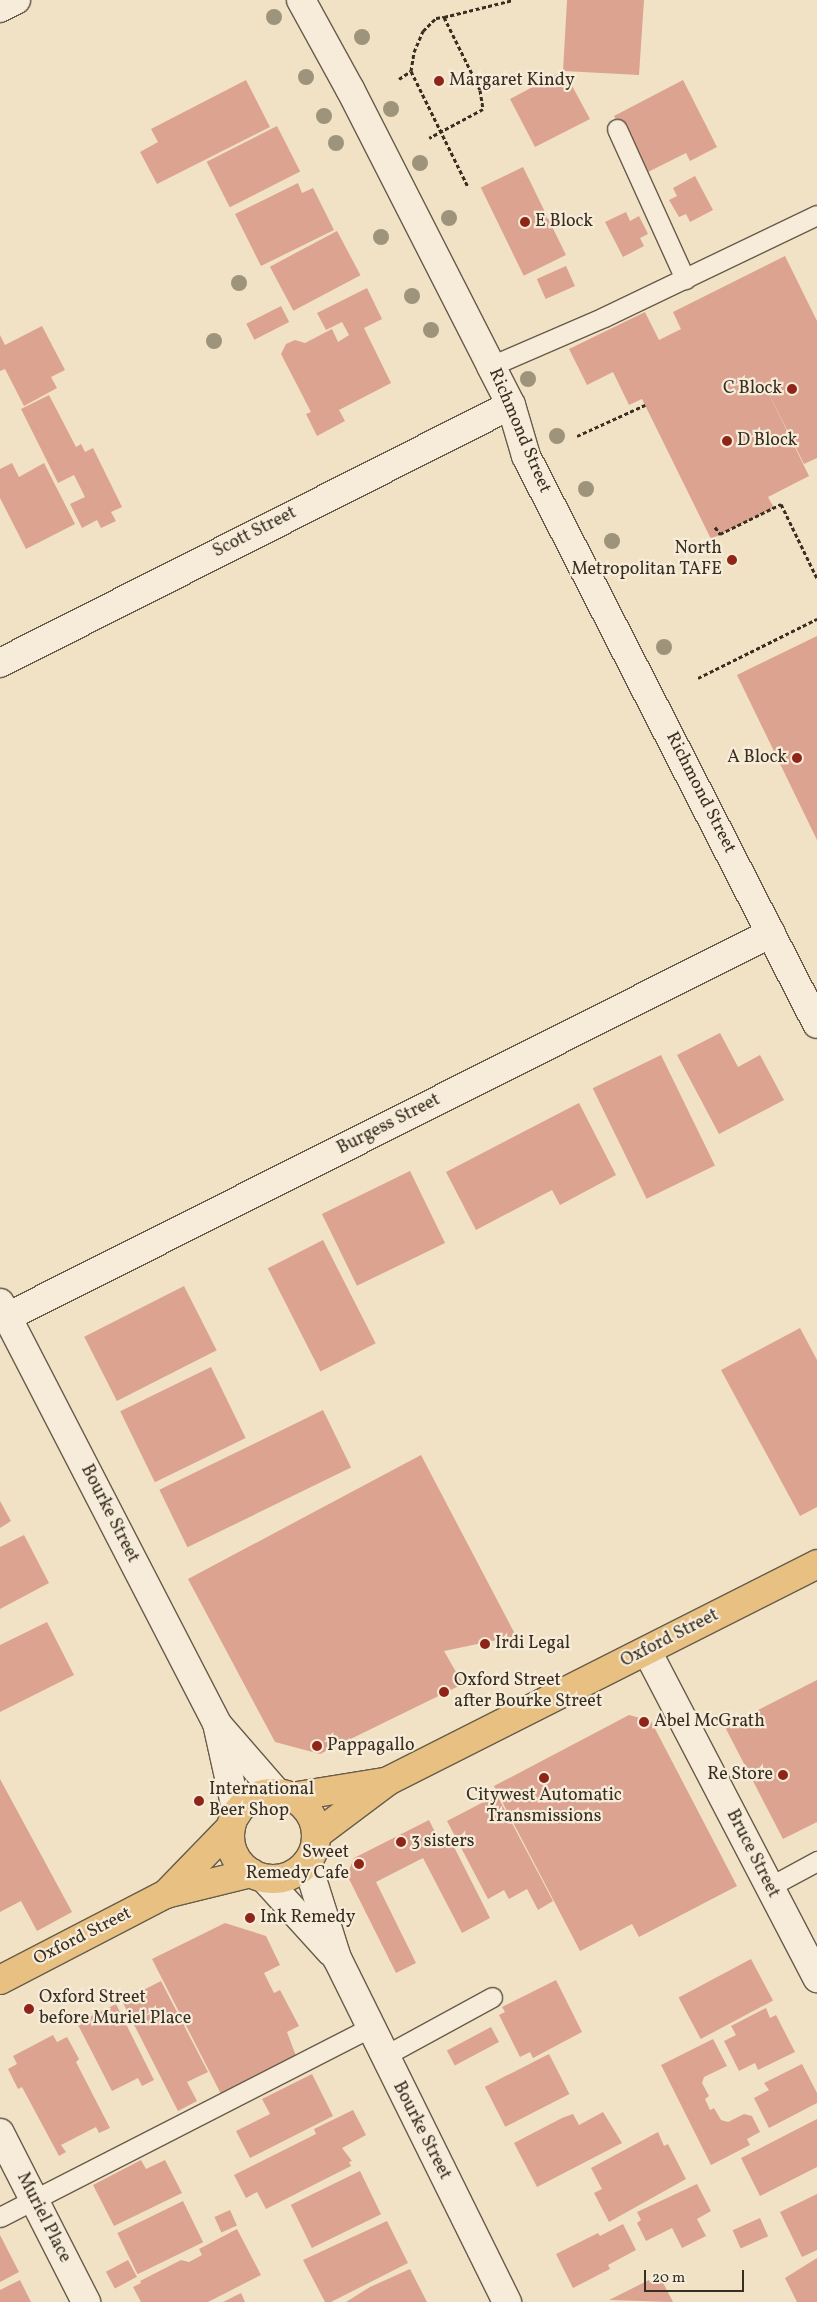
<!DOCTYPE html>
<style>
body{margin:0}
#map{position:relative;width:817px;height:2302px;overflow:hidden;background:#f1e2c5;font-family:Vollkorn,serif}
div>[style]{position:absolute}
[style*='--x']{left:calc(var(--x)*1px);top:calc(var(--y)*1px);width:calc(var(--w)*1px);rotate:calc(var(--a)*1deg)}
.building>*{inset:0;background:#dca390;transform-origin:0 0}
.path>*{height:3px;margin-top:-1.5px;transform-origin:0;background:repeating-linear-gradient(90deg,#392f21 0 4px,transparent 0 6.5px)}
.roads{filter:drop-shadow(1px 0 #675c4a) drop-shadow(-1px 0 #675c4a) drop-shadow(0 1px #675c4a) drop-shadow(0 -1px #675c4a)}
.lane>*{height:19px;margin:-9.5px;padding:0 9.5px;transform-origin:9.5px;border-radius:9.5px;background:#f6ecd9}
.street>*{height:28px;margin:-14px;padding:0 14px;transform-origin:14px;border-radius:14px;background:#f6ecd9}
.primary>*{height:28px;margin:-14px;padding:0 14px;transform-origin:14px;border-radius:14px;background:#e8c182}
.primary>.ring{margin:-14px;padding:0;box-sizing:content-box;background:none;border:28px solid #e8c182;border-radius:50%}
.trees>*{width:16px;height:16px;margin:-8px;border-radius:50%;background:#9d947b}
.dots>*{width:14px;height:14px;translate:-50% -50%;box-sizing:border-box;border:2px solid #f6ecd9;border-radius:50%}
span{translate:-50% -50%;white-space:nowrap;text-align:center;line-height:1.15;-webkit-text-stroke:4.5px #f6ecd9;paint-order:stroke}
.poi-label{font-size:18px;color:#392f21}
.left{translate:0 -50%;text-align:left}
.right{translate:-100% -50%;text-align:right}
.street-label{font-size:18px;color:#392f21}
.scale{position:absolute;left:644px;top:2270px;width:100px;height:22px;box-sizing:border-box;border:2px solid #392f21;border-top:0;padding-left:6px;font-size:15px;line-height:18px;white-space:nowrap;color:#392f21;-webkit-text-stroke:4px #f6ecd9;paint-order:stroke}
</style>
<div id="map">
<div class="building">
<i style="clip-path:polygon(567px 0,644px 0,639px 75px,564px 71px,590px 119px,535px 147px,510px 99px,563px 71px)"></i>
<i style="clip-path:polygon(246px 80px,270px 127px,157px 184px,140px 152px,158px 142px,151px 129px)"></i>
<i style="clip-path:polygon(683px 80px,717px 147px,690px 161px,686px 153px,644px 174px,614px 116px)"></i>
<i style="left:277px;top:126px;width:51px;height:79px;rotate:63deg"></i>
<i style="left:523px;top:167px;width:98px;height:47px;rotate:64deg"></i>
<i style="clip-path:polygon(695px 176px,713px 210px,690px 222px,686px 214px,679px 217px,669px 200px,677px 196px,673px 188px)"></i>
<i style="clip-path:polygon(298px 183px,302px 193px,313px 188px,334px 230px,261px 266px,235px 214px)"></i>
<i style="clip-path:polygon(626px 212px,630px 221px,639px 216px,648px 234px,640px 238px,644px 246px,623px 257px,605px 222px)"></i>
<i style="left:337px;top:231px;width:50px;height:76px;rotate:62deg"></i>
<i style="clip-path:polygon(785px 256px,817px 321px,817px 458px,804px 464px,760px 376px,809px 476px,768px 497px,774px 508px,711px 539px,642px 399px,629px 405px,613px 372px,587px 385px,569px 349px,645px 312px,659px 340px,681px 329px,673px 312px)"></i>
<i style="left:566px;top:266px;width:22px;height:32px;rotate:66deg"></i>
<i style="clip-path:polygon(367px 288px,382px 319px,364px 328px,391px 383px,339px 410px,345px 421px,317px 436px,306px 414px,311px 412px,281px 354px,286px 344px,295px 340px,305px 343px,332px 329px,338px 342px,349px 335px,342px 322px,326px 330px,317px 313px)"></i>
<i style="left:281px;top:306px;width:18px;height:39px;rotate:63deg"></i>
<i style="clip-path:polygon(42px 326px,65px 370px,51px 377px,57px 388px,24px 406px,5px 369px,0 371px,0 335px,5px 345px)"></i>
<i style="clip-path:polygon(49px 395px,76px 447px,81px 444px,85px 452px,93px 448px,122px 507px,111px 512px,116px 521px,101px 528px,97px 520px,82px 528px,70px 504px,85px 497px,74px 475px,58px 483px,21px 409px)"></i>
<i style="clip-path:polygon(12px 463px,19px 477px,44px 463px,75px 524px,26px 549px,0 498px,0 469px)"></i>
<i style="clip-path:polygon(817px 636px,817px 840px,737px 675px)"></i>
<i style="clip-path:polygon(720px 1033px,738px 1067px,760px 1055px,784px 1100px,719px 1134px,677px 1055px)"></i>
<i style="left:661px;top:1055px;width:123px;height:76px;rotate:64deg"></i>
<i style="clip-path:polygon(579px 1103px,616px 1175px,560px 1205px,552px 1190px,476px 1230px,446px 1172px)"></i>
<i style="left:410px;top:1171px;width:80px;height:98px;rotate:64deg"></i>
<i style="left:323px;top:1240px;width:116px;height:62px;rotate:63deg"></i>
<i style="left:184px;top:1286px;width:72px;height:112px;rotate:63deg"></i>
<i style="clip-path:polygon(800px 1328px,817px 1360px,817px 1507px,800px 1516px,721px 1370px)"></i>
<i style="left:211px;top:1367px;width:79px;height:101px;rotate:64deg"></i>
<i style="left:323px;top:1410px;width:64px;height:182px;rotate:64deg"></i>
<i style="clip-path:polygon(421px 1455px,516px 1636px,444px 1651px,463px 1684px,320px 1754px,275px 1742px,188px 1579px)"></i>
<i style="clip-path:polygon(0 1501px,11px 1521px,0 1528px)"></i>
<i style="clip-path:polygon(24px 1535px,49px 1583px,0 1609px,0 1547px)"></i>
<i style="clip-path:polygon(47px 1622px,74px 1675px,0 1712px,0 1645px)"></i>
<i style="clip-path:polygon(817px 1680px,817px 1822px,783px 1839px,725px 1727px)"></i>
<i style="clip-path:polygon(629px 1715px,651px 1721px,737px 1886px,639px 1937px,632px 1924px,580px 1951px,494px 1786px)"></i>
<i style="clip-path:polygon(0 1779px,72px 1912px,37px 1931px,21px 1901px,0 1912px)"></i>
<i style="clip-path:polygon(497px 1795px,553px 1901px,538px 1910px,527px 1889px,509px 1899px,504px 1890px,488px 1899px,447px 1821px)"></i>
<i style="clip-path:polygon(429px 1820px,441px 1844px,450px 1839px,490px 1918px,462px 1933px,423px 1858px,376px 1882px,416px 1963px,396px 1973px,347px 1875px,354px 1858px)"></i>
<i style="clip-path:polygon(225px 1923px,266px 1936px,280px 1965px,264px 1973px,274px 1993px,280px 1990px,299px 2026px,287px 2032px,296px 2056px,221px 2094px,152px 1959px)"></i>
<i style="left:751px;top:1959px;width:47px;height:82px;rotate:62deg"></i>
<i style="clip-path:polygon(556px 1980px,582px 2032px,533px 2058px,530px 2052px,520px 2057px,499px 2015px,505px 2012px,502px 2007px)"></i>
<i style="clip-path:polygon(161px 1981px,208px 2072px,187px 2082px,197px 2101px,178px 2111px,122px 2001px)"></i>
<i style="clip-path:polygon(116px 2004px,154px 2080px,142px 2086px,138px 2078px,112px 2091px,77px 2023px)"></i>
<i style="clip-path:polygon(766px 2008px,770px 2018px,776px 2015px,795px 2052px,758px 2070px,755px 2063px,739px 2071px,724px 2041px,736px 2035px,731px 2026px)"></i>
<i style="left:491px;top:2027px;width:17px;height:50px;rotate:62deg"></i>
<i style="clip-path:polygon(53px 2035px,57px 2042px,67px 2037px,79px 2059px,76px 2062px,110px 2128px,99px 2133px,96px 2127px,61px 2145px,66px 2152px,59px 2156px,22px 2087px,18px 2089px,8px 2069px,17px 2064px,13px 2056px)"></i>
<i style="clip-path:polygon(713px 2039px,727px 2066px,704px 2077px,702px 2083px,709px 2096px,705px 2099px,710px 2110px,714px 2108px,721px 2120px,728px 2122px,744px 2114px,752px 2116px,760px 2132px,747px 2139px,750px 2145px,711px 2165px,661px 2065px)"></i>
<i style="left:549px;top:2054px;width:45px;height:72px;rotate:63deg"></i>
<i style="clip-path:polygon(802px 2064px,817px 2093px,817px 2103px,769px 2128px,754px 2098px,769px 2090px,764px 2083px)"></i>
<i style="clip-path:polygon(312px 2074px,333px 2116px,250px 2158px,236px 2131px,270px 2114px,262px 2099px)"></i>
<i style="clip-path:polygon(353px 2110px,366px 2135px,342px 2148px,352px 2161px,349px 2162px,351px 2166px,266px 2209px,257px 2192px,246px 2198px,234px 2175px,316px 2134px,314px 2129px)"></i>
<i style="clip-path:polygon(603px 2112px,622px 2143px,537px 2187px,514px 2143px,562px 2118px,573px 2114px,579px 2125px)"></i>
<i style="clip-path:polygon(817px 2119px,817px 2167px,760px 2196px,741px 2158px)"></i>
<i style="clip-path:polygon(658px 2132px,664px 2146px,668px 2144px,686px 2179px,609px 2222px,594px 2193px,602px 2189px,591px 2168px)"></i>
<i style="clip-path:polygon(141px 2160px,146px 2169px,165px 2160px,182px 2193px,114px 2226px,93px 2185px)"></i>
<i style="left:360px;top:2171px;width:48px;height:77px;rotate:64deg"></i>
<i style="clip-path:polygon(697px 2184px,711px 2211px,697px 2219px,706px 2236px,682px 2248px,672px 2228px,646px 2241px,637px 2223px,641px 2220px,637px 2212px)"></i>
<i style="clip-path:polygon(817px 2194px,817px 2250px,802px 2257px,780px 2212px)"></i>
<i style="left:183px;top:2201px;width:46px;height:73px;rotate:64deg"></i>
<i style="left:230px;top:2210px;width:17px;height:17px;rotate:66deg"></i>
<i style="left:760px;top:2218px;width:20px;height:30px;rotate:66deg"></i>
<i style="clip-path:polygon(387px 2221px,408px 2263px,331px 2302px,325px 2302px,303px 2260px)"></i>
<i style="clip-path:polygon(623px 2224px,636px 2250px,608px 2265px,610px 2269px,573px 2288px,556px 2254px,598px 2233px,600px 2236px)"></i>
<i style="clip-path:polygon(237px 2229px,261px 2275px,208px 2302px,141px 2302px,133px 2287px,141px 2283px,140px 2281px,181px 2260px,189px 2262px,202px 2255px,199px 2249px)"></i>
<i style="clip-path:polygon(0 2235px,19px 2272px,0 2282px)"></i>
<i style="clip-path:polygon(817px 2258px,817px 2302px,797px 2302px,785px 2278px)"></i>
<i style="left:128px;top:2260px;width:19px;height:25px;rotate:62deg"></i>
<i style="clip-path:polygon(410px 2269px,427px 2302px,346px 2302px,370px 2287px)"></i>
<i style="clip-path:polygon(660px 2277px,673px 2302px,609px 2300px,649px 2280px,650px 2283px)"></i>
<i style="clip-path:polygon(20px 2280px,31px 2302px,0 2302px,0 2290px)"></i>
<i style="clip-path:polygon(241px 2293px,245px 2302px,223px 2302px)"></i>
</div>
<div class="path">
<i style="--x:444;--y:17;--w:71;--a:-13.8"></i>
<i style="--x:411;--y:71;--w:129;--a:63.8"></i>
<i style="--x:399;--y:79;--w:14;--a:-34"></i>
<i style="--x:411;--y:71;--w:19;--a:-81"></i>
<i style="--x:414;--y:52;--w:23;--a:-67"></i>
<i style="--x:423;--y:31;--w:18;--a:-45"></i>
<i style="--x:436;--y:18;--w:8;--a:-7"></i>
<i style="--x:444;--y:17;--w:81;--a:63.7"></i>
<i style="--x:480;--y:90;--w:19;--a:81"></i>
<i style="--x:483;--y:109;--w:61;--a:151.8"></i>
<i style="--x:577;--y:436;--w:75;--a:-24.5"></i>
<i style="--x:715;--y:527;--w:9;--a:54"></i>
<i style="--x:720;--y:534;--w:68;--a:-26.2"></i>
<i style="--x:781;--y:504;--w:82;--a:64.1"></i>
<i style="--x:698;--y:678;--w:133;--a:-26.4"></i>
</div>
<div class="roads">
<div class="lane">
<i style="--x:617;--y:129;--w:165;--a:65.6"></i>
<i style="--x:491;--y:366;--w:123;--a:-23.4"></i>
<i style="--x:604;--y:317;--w:236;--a:-25.6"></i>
<i style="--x:769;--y:1887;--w:55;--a:-28.4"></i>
<i style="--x:384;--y:2056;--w:123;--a:-28.6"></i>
<i style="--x:0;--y:2217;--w:415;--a:-27.1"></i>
</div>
<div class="street">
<i style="--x:301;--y:0;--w:102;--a:61.2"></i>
<i style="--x:350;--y:89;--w:311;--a:63"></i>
<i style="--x:491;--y:366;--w:44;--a:62.9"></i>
<i style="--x:511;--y:405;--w:53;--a:73.6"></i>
<i style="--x:526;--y:456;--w:638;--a:62.87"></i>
<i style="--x:0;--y:8;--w:18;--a:-27"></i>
<i style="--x:0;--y:663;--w:572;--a:-26.79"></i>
<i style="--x:0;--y:1303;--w:474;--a:62.7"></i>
<i style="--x:217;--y:1724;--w:91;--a:49"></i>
<i style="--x:7;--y:1317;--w:855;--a:-26.68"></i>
<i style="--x:647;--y:1651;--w:369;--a:62.5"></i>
<i style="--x:218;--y:1728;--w:87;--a:77.4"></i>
<i style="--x:307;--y:1863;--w:100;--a:72.5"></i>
<i style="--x:337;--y:1958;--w:384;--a:63.7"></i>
<i style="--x:265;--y:1879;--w:98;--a:47.9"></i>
<i style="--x:0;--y:2133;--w:190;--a:63"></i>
</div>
<div class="primary">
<i class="ring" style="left:230px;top:1793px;width:58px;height:58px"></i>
<i style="--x:291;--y:1797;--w:94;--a:-9.2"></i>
<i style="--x:316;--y:1835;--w:90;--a:-36.9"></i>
<i style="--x:388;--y:1781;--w:481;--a:-26.8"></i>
<i style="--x:166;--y:1894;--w:93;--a:-45.9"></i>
<i style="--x:0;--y:1980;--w:187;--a:-27.4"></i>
<i style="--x:166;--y:1894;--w:88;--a:-13.9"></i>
</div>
</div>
<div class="trees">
<i style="left:274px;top:17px"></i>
<i style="left:362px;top:37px"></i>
<i style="left:306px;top:77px"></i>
<i style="left:391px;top:109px"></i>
<i style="left:324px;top:116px"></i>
<i style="left:336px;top:143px"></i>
<i style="left:420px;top:163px"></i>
<i style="left:449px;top:218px"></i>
<i style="left:381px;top:237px"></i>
<i style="left:239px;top:283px"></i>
<i style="left:412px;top:296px"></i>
<i style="left:431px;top:330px"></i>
<i style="left:214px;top:341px"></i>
<i style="left:528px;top:379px"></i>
<i style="left:557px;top:436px"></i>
<i style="left:586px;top:489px"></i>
<i style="left:612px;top:541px"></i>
<i style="left:664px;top:647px"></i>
</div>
<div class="dots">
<i style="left:439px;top:81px;background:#8f2418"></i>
<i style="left:525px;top:222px;background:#8f2418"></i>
<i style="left:792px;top:389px;background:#8f2418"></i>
<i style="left:727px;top:441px;background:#8f2418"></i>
<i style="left:732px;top:560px;background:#8f2418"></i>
<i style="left:797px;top:758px;background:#8f2418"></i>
<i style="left:485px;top:1644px;background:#8f2418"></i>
<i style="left:444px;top:1692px;background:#8f2418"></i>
<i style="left:644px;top:1722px;background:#8f2418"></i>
<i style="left:317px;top:1746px;background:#8f2418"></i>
<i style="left:783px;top:1775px;background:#8f2418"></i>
<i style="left:544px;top:1778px;background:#8f2418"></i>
<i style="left:199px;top:1801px;background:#8f2418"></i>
<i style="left:401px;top:1842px;background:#8f2418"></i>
<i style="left:359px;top:1864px;background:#8f2418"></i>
<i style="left:250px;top:1918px;background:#8f2418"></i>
<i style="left:29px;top:2009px;background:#8f2418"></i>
</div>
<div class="poi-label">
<span class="left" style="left:449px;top:81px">Margaret Kindy</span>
<span class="left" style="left:535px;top:222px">E Block</span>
<span class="right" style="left:782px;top:389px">C Block</span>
<span class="left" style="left:737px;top:441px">D Block</span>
<span class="right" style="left:722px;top:560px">North<br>Metropolitan TAFE</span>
<span class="right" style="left:787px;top:758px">A Block</span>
<span class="left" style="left:495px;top:1644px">Irdi Legal</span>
<span class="left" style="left:454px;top:1692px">Oxford Street<br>after Bourke Street</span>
<span class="left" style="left:654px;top:1722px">Abel McGrath</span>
<span class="left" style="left:327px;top:1746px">Pappagallo</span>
<span class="right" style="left:773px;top:1775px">Re Store</span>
<span class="left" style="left:209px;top:1801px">International<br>Beer Shop</span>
<span style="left:544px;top:1807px">Citywest Automatic<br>Transmissions</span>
<span class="left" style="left:411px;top:1842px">3 sisters</span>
<span class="right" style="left:349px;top:1864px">Sweet<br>Remedy Cafe</span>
<span class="left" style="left:260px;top:1918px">Ink Remedy</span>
<span class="left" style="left:39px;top:2009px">Oxford Street<br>before Muriel Place</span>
</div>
<div class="street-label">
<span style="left:519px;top:431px;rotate:67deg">Richmond Street</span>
<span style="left:255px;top:533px;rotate:-27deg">Scott Street</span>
<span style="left:700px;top:793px;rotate:63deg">Richmond Street</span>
<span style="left:389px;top:1125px;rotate:-27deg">Burgess Street</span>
<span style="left:109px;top:1514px;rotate:63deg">Bourke Street</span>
<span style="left:670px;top:1639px;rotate:-27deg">Oxford Street</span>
<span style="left:752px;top:1854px;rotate:63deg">Bruce Street</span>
<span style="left:83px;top:1937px;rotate:-27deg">Oxford Street</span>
<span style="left:421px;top:2131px;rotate:63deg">Bourke Street</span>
<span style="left:43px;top:2218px;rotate:63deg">Muriel Place</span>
</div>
<div class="scale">20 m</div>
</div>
